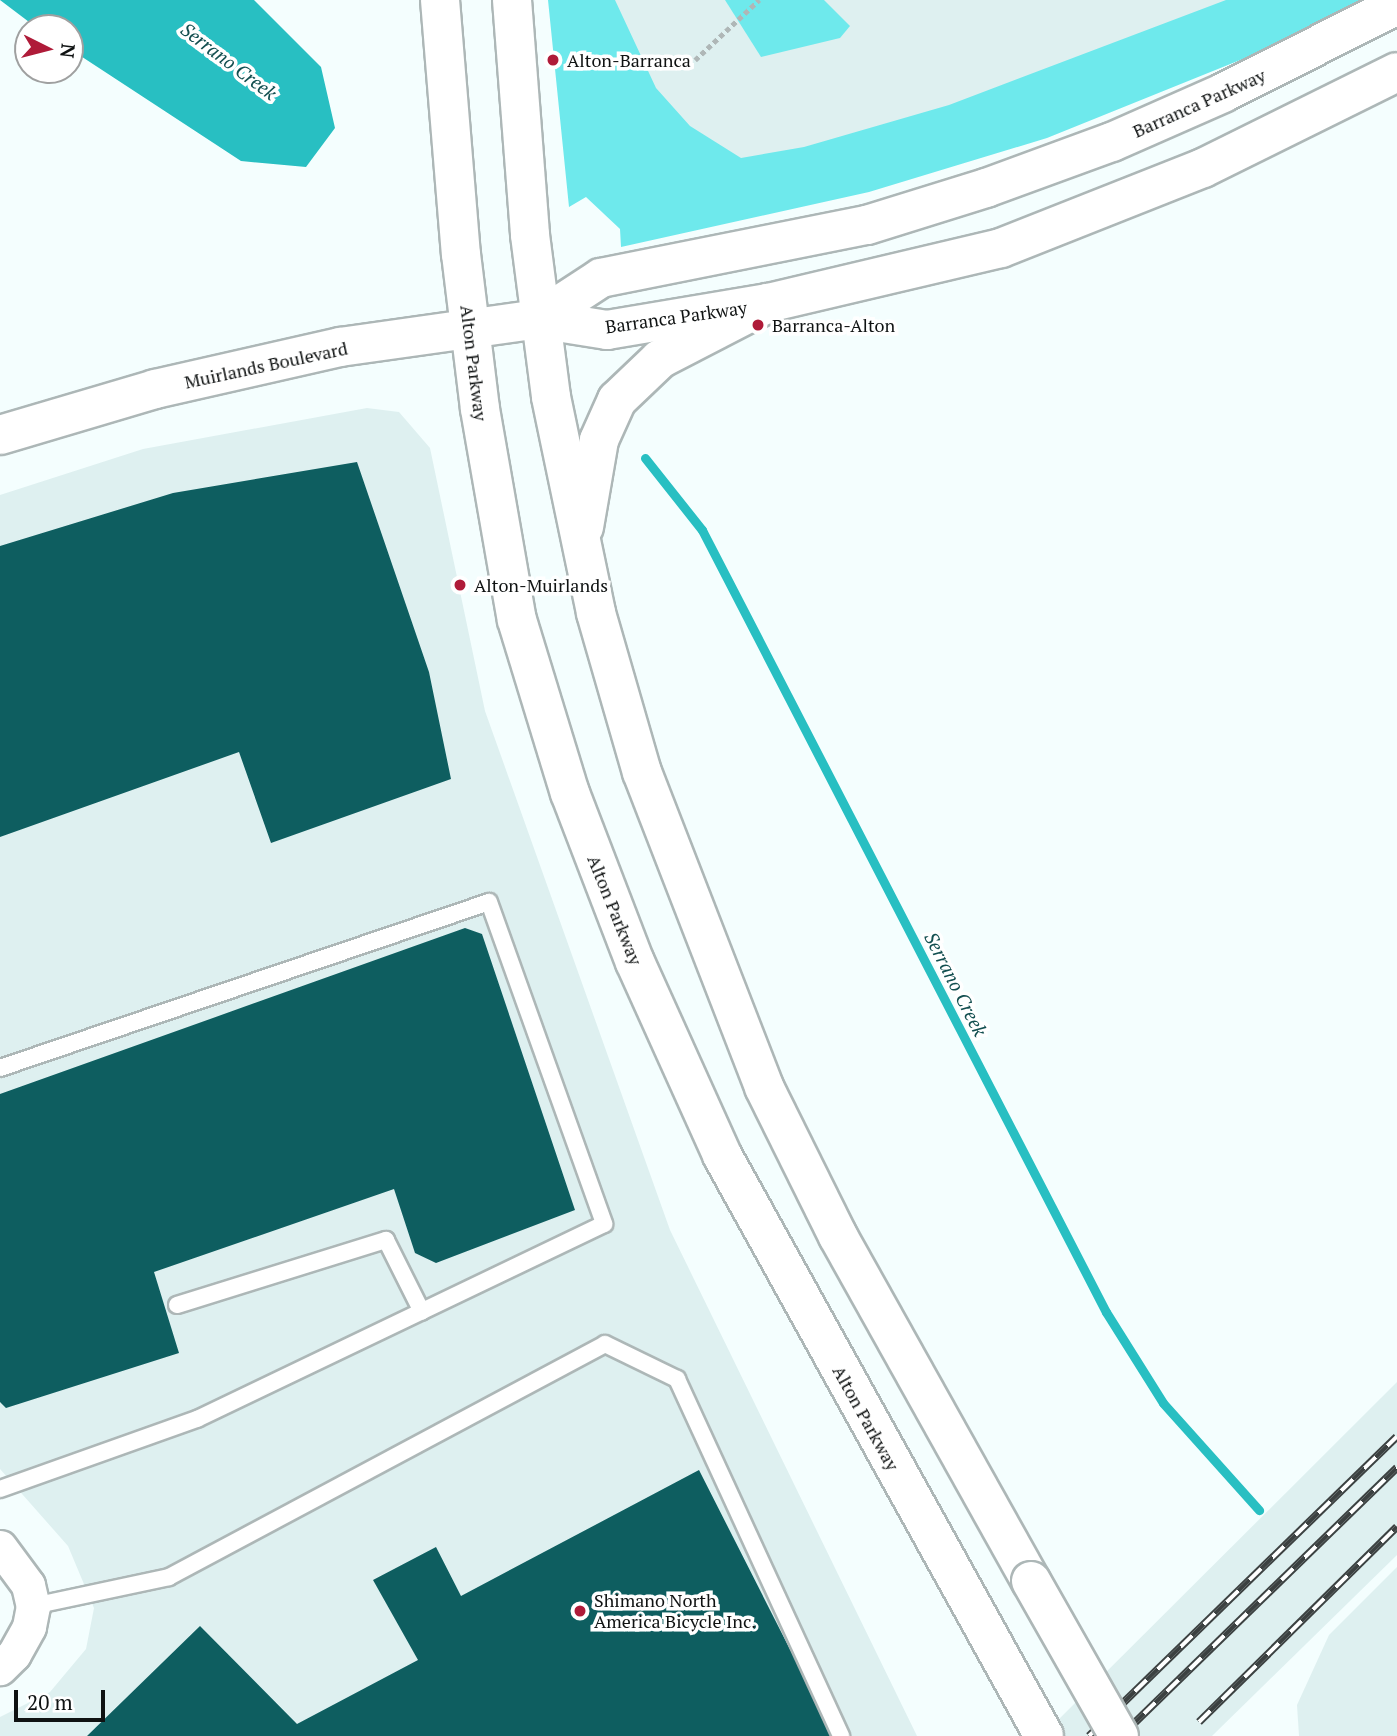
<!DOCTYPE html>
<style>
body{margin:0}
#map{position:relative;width:1397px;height:1736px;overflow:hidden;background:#f4fefe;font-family:"PT Serif",serif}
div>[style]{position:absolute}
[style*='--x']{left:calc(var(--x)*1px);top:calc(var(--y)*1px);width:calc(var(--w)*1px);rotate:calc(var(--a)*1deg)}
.built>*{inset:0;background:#def0f0}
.green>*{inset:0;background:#6ee9ec}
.water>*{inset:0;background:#28bfc2}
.stream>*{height:9px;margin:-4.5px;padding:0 4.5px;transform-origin:4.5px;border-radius:4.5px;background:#28bfc2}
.building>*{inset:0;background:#0e5e60}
.path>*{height:4.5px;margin-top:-2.25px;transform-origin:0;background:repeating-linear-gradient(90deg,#afb7b7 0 5px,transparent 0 8.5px)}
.roads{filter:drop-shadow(2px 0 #adb7b7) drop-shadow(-2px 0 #adb7b7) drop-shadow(0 2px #adb7b7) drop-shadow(0 -2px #adb7b7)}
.service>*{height:16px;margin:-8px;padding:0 8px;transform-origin:8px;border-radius:8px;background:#fff}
.minor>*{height:33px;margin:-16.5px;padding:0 16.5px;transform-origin:16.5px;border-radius:16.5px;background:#fff}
.secondary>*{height:38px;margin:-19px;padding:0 19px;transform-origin:19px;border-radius:19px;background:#fff}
.primary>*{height:38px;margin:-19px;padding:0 19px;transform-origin:19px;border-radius:19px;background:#fff}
.rail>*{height:8px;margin-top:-4px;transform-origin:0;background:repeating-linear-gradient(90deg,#fff 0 16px,#3c4141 0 32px);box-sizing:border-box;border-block:2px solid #3c4141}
.bridges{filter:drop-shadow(2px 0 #adb7b7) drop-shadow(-2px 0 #adb7b7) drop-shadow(0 2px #adb7b7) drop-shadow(0 -2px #adb7b7)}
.primary-bridge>*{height:38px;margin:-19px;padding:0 19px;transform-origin:19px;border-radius:19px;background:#fff}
.dots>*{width:19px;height:19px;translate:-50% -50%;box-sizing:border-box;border:4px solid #fff;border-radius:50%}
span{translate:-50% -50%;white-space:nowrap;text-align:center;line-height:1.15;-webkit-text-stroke:7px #fff;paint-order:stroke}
.poi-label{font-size:18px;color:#0f1212}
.left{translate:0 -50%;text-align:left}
.street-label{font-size:18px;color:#0f1212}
.water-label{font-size:19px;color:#134f50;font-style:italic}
.north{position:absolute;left:14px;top:14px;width:70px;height:70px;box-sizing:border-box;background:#fff;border:2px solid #9fa0a0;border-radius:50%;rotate:96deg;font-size:19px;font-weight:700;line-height:28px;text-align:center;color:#0f1212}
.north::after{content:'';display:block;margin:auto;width:24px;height:32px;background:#af1b39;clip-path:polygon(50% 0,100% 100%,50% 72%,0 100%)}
.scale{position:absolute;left:14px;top:1690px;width:91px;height:32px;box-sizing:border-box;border:4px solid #0f1212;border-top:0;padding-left:9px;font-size:21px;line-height:24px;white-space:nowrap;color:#0f1212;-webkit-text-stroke:5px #fff;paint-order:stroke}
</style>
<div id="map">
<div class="built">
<i style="clip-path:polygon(575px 0,1263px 0,1041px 95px,720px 169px)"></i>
<i style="clip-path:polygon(367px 408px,399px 412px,430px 448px,485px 711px,670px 1230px,917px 1736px,0 1736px,0 1717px,50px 1692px,86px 1649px,94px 1608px,68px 1546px,0 1469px,0 495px,143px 449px)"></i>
<i style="clip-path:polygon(1397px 1382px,1397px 1555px,1212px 1736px,1042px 1736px)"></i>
<i style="clip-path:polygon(1397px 1567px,1397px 1736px,1299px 1736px,1297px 1705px,1329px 1635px)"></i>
</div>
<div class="green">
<i style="clip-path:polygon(548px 0,615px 0,656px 88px,690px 126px,741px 158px,804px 147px,949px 105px,1226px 0,1363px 0,1265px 50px,1047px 138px,869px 192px,621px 247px,620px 229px,586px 197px,569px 207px)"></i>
<i style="clip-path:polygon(725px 0,824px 0,850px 26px,840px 38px,761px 57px)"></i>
</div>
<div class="water">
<i style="clip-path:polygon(0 0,254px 0,321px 67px,335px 128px,306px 167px,241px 161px,70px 49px,70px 28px,37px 28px)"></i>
</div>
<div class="stream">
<i style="--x:645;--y:458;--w:92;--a:51.6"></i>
<i style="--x:702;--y:530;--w:880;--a:62.68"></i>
<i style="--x:1106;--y:1312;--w:107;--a:57.9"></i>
<i style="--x:1163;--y:1403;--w:144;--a:48.1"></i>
</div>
<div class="building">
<i style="clip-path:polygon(357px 462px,429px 672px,451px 779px,271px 843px,239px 752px,0 837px,0 546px,173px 493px)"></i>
<i style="clip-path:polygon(465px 928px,482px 934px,575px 1210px,436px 1263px,415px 1253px,394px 1189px,154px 1272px,179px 1353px,6px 1408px,0 1402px,0 1094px)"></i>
<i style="clip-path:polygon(699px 1470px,834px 1736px,87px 1736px,200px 1626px,297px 1724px,418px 1660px,373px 1580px,436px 1547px,461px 1596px)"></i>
</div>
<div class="path">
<i style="--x:695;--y:60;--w:88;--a:-43.2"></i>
</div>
<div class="roads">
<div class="service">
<i style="--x:0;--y:1068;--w:516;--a:-18.75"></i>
<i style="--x:489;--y:902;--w:342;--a:70.3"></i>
<i style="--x:604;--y:1224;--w:451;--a:154.4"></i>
<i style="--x:197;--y:1419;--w:209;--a:160.4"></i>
<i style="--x:177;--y:1305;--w:219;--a:-17.3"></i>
<i style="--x:386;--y:1240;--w:80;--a:63.4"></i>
<i style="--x:33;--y:1606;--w:139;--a:-12"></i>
<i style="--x:169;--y:1577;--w:494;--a:-28.1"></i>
<i style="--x:605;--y:1344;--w:80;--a:25.9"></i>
<i style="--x:677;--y:1379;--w:393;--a:65.3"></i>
</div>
<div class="minor">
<i style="--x:0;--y:1547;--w:47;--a:53.6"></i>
<i style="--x:28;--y:1585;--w:22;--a:77"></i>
<i style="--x:33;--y:1606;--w:21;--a:101"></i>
<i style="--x:29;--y:1627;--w:31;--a:119"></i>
<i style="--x:14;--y:1654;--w:20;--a:135"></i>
</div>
<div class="secondary">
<i style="--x:538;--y:319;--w:75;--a:-33.1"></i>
<i style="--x:601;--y:278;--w:271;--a:-11.3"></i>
<i style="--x:867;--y:225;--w:125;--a:-17.3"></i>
<i style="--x:986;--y:188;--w:134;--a:-20.1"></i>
<i style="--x:1112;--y:142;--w:121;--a:-23.8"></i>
<i style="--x:1223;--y:93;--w:195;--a:-26.8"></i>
<i style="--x:0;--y:435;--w:162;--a:-16.5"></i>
<i style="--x:155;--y:389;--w:190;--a:-12.8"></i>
<i style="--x:340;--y:347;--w:200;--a:-8"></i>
<i style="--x:538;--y:319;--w:70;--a:9.1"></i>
<i style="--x:607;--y:330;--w:163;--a:-9.5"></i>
<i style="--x:768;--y:303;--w:239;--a:-13.3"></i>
<i style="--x:1001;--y:248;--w:217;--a:-21.6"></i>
<i style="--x:1203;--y:168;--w:216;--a:-26.3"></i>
</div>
<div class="primary">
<i style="--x:440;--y:0;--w:255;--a:85.3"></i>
<i style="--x:461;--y:254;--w:156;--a:83"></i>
<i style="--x:480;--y:409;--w:214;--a:80.1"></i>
<i style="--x:517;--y:620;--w:181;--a:73"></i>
<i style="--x:570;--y:793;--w:181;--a:69"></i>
<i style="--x:635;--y:962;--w:212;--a:65.7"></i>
<i style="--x:722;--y:1155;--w:664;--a:61"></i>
<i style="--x:512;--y:0;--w:236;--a:85.6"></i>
<i style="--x:530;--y:235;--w:163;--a:82.6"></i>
<i style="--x:551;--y:397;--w:221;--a:78.2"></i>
<i style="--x:596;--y:613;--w:166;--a:73.9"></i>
<i style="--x:642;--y:772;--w:338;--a:68.8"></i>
<i style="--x:764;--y:1087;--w:166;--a:63.6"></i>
<i style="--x:838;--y:1236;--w:395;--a:60.8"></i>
<i style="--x:584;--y:527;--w:88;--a:-80.2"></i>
<i style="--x:599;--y:440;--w:44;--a:-65.8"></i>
<i style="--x:617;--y:400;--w:59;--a:-43.6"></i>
<i style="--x:660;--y:359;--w:122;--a:-27.4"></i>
</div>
</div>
<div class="rail">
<i style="--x:1199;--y:1722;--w:278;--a:-44.6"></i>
<i style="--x:1089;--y:1736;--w:429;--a:-44.2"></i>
<i style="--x:1121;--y:1736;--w:385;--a:-44.2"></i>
</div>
<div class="bridges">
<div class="primary-bridge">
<i style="--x:1031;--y:1581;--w:178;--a:60.4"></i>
</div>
</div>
<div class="dots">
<i style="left:553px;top:60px;background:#af1b39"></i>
<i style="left:758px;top:325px;background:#af1b39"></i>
<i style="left:460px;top:585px;background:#af1b39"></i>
<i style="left:580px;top:1611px;background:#af1b39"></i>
</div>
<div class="poi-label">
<span class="left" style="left:567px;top:60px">Alton-Barranca</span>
<span class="left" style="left:772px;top:325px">Barranca-Alton</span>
<span class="left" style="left:474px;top:585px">Alton-Muirlands</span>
<span class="left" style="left:594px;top:1611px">Shimano North<br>America Bicycle Inc.</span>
</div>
<div class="street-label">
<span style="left:1199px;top:103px;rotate:-24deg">Barranca Parkway</span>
<span style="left:676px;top:317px;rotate:-8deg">Barranca Parkway</span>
<span style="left:474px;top:363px;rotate:83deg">Alton Parkway</span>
<span style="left:266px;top:365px;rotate:-12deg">Muirlands Boulevard</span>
<span style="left:615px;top:910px;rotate:68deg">Alton Parkway</span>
<span style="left:866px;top:1418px;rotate:61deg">Alton Parkway</span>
</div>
<div class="water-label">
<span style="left:229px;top:61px;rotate:37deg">Serrano Creek</span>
<span style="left:956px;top:984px;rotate:63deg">Serrano Creek</span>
</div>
<div class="north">N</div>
<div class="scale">20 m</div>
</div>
